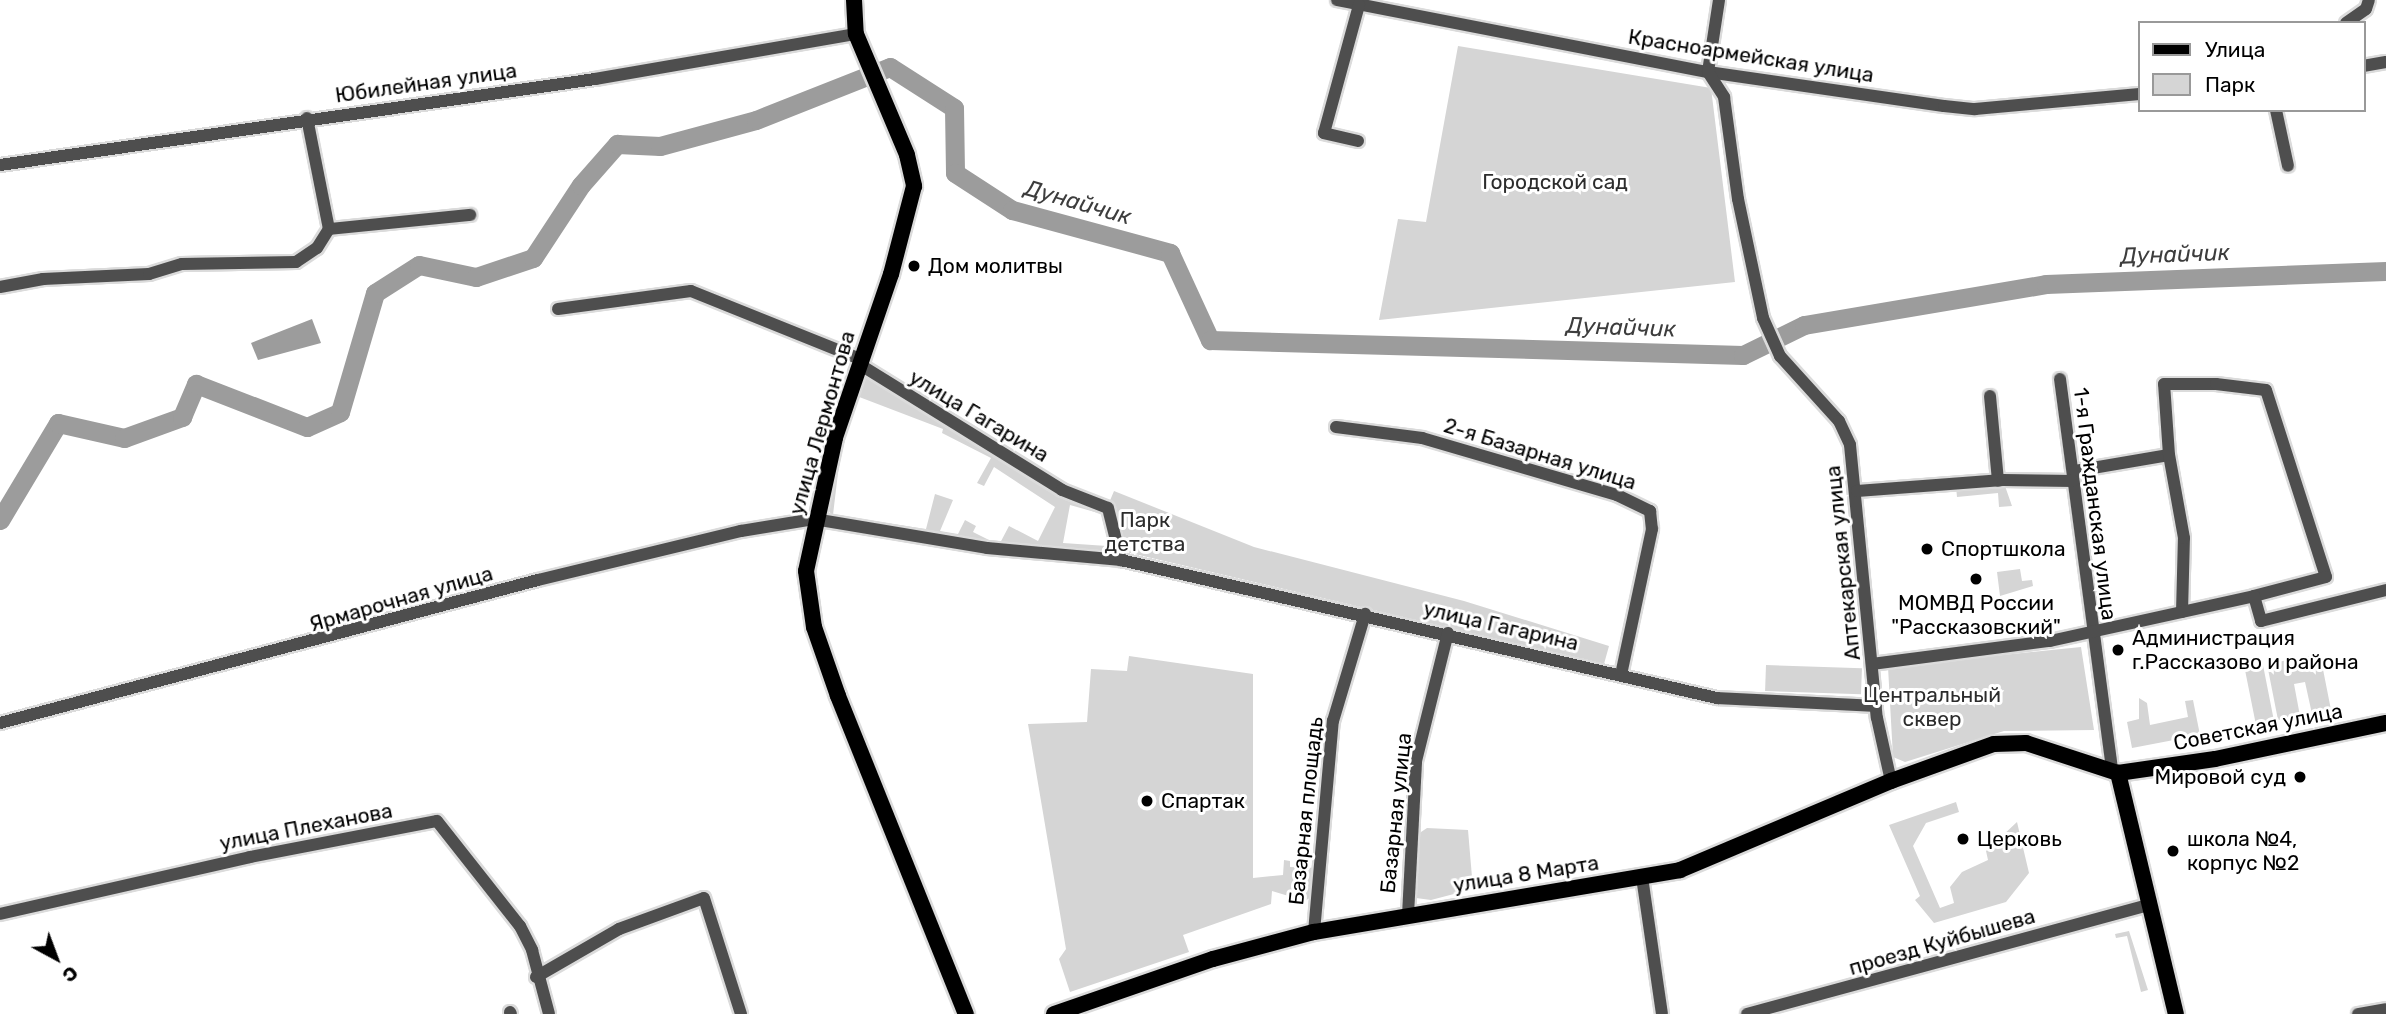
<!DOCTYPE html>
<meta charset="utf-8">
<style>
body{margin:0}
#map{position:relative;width:2386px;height:1014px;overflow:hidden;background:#fff;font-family:Rubik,sans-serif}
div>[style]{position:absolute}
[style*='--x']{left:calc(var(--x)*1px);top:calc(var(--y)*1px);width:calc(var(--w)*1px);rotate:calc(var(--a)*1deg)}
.green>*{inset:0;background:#d5d5d5;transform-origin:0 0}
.water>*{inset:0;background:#9c9c9c}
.river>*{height:19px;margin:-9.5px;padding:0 9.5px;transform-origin:9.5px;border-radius:9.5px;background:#9c9c9c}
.roads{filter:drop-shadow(2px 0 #dbdbdb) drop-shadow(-2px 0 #dbdbdb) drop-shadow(0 2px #dbdbdb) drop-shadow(0 -2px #dbdbdb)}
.minor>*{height:12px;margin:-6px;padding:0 6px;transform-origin:6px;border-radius:6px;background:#4e4e4e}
.major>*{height:16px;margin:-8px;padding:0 8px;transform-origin:8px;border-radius:8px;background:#000}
.dots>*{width:19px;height:19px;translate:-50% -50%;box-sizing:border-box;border:4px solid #fff;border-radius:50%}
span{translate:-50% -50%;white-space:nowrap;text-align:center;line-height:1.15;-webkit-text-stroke:6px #fff;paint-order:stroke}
.street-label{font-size:21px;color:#000}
.park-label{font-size:21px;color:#2c2c2c}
.poi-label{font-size:21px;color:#000}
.left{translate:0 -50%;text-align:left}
.right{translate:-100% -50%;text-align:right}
.water-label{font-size:23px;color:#3d3d3d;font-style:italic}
.legend{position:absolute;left:2138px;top:21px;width:228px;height:91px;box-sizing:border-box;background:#fff;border:2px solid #999;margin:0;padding:9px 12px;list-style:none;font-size:21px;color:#000}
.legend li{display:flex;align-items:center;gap:14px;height:35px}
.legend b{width:35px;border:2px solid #999}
.north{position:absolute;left:21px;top:923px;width:70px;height:70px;-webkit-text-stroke:5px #fff;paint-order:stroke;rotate:139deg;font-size:19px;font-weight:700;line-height:28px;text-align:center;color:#000}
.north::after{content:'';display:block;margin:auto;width:24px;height:32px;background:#000;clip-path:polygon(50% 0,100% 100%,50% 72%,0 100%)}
</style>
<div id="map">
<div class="green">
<i style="clip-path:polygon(1458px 46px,1711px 88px,1735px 282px,1379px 320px,1398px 219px,1426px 222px)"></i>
<i style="clip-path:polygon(evenodd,866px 378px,1061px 493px,1106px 510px,1117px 551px,1001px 546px,833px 517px,827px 508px,842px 439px,833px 515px,926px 529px,935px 494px,953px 500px,940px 531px,958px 534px,965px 520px,976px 526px,973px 532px,999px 545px,1009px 526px,1038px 541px,1055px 507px,994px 467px,984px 486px,977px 483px,991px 458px,942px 433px,943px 429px,854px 395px,866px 378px,1070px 505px,1109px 516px,1107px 546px,1063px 543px,1070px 505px)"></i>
<i style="clip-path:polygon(2005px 486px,2012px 506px,1999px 507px,1998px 493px,1957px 497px,1956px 487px)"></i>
<i style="clip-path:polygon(1114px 491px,1254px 547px,1464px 601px,1609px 646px,1604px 664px,1130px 553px,1124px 549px,1118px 517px,1109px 503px)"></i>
<i style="clip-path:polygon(2020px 569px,2022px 581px,2032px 580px,2033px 586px,2000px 596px,1997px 572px)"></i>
<i style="clip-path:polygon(2081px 647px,2094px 730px,2004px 731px,1905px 762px,1893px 757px,1888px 667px)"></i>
<i style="clip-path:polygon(2320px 654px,2331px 710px,2312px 714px,2305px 682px,2294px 684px,2300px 716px,2278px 720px,2267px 664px)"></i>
<i style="clip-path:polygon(1129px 656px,1253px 674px,1253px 878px,1283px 875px,1284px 860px,1290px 861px,1290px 867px,1317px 868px,1311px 897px,1305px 901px,1272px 891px,1271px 904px,1183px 935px,1189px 952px,1070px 992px,1059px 959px,1066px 949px,1028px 724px,1087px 722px,1091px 669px,1127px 671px)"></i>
<i style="clip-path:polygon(2252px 658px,2254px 667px,2263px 665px,2274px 721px,2256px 725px,2243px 660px)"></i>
<i style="left:1766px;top:665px;width:96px;height:26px;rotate:2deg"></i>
<i style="clip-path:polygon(2139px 698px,2147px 703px,2150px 725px,2188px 717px,2185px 701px,2193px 700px,2200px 735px,2132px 748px,2127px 722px,2139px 719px)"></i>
<i style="clip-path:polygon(1956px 802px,1959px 812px,1926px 823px,1913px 846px,1940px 908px,1954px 903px,1950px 887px,1962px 872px,1988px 860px,1986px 851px,2017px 822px,2029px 873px,2006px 902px,1934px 923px,1915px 900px,1920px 896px,1889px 825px)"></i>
<i style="clip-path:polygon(1427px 828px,1468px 830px,1473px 889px,1431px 900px,1416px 898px,1418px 834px)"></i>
<i style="clip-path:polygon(2129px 931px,2148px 990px,2141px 992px,2127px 936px,2116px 938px,2115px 934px)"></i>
</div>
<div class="water">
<i style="clip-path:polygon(312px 319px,321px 343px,258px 360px,251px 343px)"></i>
</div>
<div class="river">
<i style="--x:0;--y:520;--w:113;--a:-59.1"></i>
<i style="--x:58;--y:423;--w:68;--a:12.8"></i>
<i style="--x:124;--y:438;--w:62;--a:-19.9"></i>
<i style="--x:182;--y:417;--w:36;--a:-67"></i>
<i style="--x:196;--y:384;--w:119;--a:21.2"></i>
<i style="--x:307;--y:427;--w:36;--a:-24"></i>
<i style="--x:340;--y:412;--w:124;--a:-73.6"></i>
<i style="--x:375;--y:293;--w:52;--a:-32.5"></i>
<i style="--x:419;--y:265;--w:58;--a:11.9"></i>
<i style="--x:476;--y:277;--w:60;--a:-18.4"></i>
<i style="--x:533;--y:258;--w:87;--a:-56.7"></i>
<i style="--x:581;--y:185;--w:55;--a:-48.7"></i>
<i style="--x:617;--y:144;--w:43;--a:2.7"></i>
<i style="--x:660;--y:146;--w:99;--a:-15.2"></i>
<i style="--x:756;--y:120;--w:144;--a:-21.6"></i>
<i style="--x:890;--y:67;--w:76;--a:32.6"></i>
<i style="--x:954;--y:108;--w:65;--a:89.1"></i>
<i style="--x:955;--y:173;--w:68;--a:33"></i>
<i style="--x:1012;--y:210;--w:164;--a:15.2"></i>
<i style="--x:1170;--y:253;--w:96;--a:65.3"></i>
<i style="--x:1210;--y:340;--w:533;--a:1.61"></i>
<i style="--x:1743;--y:355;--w:68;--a:-26.2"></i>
<i style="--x:1804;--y:325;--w:245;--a:-9.6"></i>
<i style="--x:2046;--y:284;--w:340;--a:-2.2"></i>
</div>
<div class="roads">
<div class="minor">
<i style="--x:1337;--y:0;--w:378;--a:11"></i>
<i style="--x:1708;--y:72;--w:238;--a:8.2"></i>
<i style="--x:1944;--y:106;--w:31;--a:6"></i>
<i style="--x:1975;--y:109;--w:165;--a:-5.2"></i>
<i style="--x:1719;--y:0;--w:73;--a:98.7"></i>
<i style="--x:1708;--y:72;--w:30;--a:57"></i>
<i style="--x:1724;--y:97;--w:103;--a:82.2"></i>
<i style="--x:1738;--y:199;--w:122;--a:78.1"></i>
<i style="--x:1763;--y:318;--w:42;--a:65.9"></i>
<i style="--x:1780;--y:356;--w:88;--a:47.8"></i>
<i style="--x:1839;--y:421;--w:26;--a:65"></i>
<i style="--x:1850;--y:445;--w:274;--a:84.4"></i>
<i style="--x:1877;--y:718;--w:65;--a:77.5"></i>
<i style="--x:2346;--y:23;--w:24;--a:-35"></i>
<i style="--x:2366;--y:9;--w:9;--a:-72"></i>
<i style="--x:2363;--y:66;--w:23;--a:-10"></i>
<i style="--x:2276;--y:110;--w:57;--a:77.9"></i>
<i style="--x:307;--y:118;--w:113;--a:78.8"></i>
<i style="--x:1358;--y:141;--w:35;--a:-167"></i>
<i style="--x:1324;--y:133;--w:133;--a:-74.7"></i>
<i style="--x:0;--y:165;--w:601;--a:-8.22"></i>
<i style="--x:595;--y:79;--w:265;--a:-9.8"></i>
<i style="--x:0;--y:287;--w:44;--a:-10.5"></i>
<i style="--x:43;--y:279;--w:106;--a:-2.7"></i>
<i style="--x:149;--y:274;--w:34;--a:-17"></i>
<i style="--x:182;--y:264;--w:114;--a:-1"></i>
<i style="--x:296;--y:262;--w:25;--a:-34"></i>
<i style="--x:317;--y:248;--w:22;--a:-58"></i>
<i style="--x:329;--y:229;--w:142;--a:-5.7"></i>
<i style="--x:558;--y:309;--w:134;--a:-7.7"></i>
<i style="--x:691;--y:291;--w:182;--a:21.9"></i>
<i style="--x:859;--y:364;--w:239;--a:31.8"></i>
<i style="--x:1062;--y:490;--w:49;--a:21.4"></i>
<i style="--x:1108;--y:508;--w:54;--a:76"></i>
<i style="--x:2060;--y:379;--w:394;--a:82.4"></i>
<i style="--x:1990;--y:396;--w:85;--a:84.6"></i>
<i style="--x:1336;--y:427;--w:87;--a:7.3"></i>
<i style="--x:1422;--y:438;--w:203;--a:16.3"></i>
<i style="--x:1617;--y:495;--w:37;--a:26"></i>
<i style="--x:1650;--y:511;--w:18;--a:84"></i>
<i style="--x:1652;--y:529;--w:149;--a:102"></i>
<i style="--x:2075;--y:471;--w:95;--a:-9.7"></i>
<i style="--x:1857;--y:491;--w:146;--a:-4.3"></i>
<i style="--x:2003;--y:480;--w:70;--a:0.8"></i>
<i style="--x:2182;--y:612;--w:74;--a:-88.5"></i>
<i style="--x:2184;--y:538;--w:84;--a:-100.2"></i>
<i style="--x:2169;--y:455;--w:71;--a:-94"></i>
<i style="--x:2164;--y:384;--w:52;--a:0"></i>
<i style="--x:2216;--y:384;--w:50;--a:6.8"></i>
<i style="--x:2266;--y:390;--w:196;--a:72.2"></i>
<i style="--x:2326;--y:577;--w:74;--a:165.2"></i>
<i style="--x:1872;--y:664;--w:179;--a:-7.4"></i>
<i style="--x:2050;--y:641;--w:209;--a:-12.4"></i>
<i style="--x:2254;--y:596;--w:26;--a:74"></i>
<i style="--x:2261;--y:621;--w:129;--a:-13.9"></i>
<i style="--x:0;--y:723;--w:557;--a:-14.89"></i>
<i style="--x:538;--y:580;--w:209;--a:-13.6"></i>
<i style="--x:741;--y:531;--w:74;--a:-9.3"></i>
<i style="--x:814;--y:519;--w:175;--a:9.5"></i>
<i style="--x:987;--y:548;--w:135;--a:5.1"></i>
<i style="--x:1121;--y:560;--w:612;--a:13.04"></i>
<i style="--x:1717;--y:698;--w:159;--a:2.9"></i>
<i style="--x:1642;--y:877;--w:138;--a:81.7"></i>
<i style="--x:0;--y:914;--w:256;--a:-12.8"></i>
<i style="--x:250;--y:857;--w:190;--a:-10.9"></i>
<i style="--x:437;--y:821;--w:134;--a:51.7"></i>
<i style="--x:520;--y:926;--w:27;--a:63"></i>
<i style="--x:532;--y:950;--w:66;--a:75.1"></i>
<i style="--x:1408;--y:915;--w:154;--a:-87"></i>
<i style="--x:1416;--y:761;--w:132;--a:-76"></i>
<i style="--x:1314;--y:932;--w:212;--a:-84.9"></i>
<i style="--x:1333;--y:721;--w:112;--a:-73.3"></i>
<i style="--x:536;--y:977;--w:96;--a:-30"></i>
<i style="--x:619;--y:929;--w:90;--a:-20"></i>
<i style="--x:704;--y:898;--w:122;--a:72.3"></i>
<i style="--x:510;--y:1012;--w:2;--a:63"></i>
<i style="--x:1747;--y:1014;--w:416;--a:-15.2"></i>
<i style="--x:2358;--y:1014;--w:28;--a:-10"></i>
</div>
<div class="major">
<i style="--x:854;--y:0;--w:34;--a:87"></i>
<i style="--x:856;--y:34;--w:131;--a:67.1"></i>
<i style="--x:907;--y:155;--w:32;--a:77"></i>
<i style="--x:914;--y:186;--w:91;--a:104.6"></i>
<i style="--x:891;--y:274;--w:173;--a:108.9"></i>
<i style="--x:835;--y:438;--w:136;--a:102.3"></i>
<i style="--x:806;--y:571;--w:57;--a:81.9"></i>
<i style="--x:814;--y:627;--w:73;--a:70.8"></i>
<i style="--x:838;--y:696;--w:343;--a:68.1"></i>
<i style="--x:2118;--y:773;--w:248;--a:76.5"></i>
<i style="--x:1054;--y:1014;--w:168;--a:-19.1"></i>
<i style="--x:1213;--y:959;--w:105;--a:-15"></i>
<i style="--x:1314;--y:932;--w:371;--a:-9.6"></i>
<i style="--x:1680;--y:870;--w:229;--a:-22.9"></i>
<i style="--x:1891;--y:781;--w:109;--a:-19.8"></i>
<i style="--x:1994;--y:744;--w:32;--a:-2"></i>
<i style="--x:2026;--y:743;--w:97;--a:18.1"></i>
<i style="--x:2118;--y:773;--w:98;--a:-8.2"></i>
<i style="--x:2215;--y:759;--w:175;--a:-11.9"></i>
</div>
</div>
<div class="dots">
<i style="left:914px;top:266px;background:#000"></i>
<i style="left:1927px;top:549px;background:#000"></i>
<i style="left:1976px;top:579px;background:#000"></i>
<i style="left:2118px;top:650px;background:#000"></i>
<i style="left:2300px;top:777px;background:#000"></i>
<i style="left:1147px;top:801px;background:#000"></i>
<i style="left:1963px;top:839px;background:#000"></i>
<i style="left:2173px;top:851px;background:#000"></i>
</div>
<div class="street-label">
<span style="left:1751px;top:56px;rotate:9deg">Красноармейская улица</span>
<span style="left:426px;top:83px;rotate:-8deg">Юбилейная улица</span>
<span style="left:979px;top:416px;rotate:31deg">улица Гагарина</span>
<span style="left:822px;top:423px;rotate:-74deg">улица Лермонтова</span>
<span style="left:1540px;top:454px;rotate:17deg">2-я Базарная улица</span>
<span style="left:2095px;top:504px;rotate:83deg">1-я Гражданская улица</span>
<span style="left:1843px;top:563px;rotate:-96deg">Аптекарская улица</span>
<span style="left:401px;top:599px;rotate:-16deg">Ярмарочная улица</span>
<span style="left:1501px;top:626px;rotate:13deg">улица Гагарина</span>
<span style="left:2258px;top:727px;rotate:-11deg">Советская улица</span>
<span style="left:1306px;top:811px;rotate:-84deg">Базарная площадь</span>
<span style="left:1396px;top:813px;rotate:-84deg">Базарная улица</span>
<span style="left:306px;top:827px;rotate:-11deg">улица Плеханова</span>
<span style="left:1526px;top:874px;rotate:-9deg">улица 8 Марта</span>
<span style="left:1942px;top:942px;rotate:-16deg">проезд Куйбышева</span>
</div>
<div class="park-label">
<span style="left:1555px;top:182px">Городской сад</span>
<span style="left:1145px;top:532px">Парк<br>детства</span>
<span style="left:1932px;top:707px">Центральный<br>сквер</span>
</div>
<div class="poi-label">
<span class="left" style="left:928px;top:266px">Дом молитвы</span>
<span class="left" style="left:1941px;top:549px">Спортшкола</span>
<span style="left:1976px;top:615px">МОМВД России<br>"Рассказовский"</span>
<span class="left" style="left:2132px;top:650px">Администрация<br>г.Рассказово и района</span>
<span class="right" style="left:2286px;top:777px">Мировой суд</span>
<span class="left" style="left:1161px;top:801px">Спартак</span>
<span class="left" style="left:1977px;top:839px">Церковь</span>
<span class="left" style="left:2187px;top:851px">школа №4,<br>корпус №2</span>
</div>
<div class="water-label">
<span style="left:1078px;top:202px;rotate:16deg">Дунайчик</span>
<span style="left:2175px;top:254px;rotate:-2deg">Дунайчик</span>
<span style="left:1621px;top:327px;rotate:2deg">Дунайчик</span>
</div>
<ul class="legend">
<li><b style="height:9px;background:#000"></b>Улица</li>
<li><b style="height:19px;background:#d5d5d5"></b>Парк</li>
</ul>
<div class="north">С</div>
</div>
